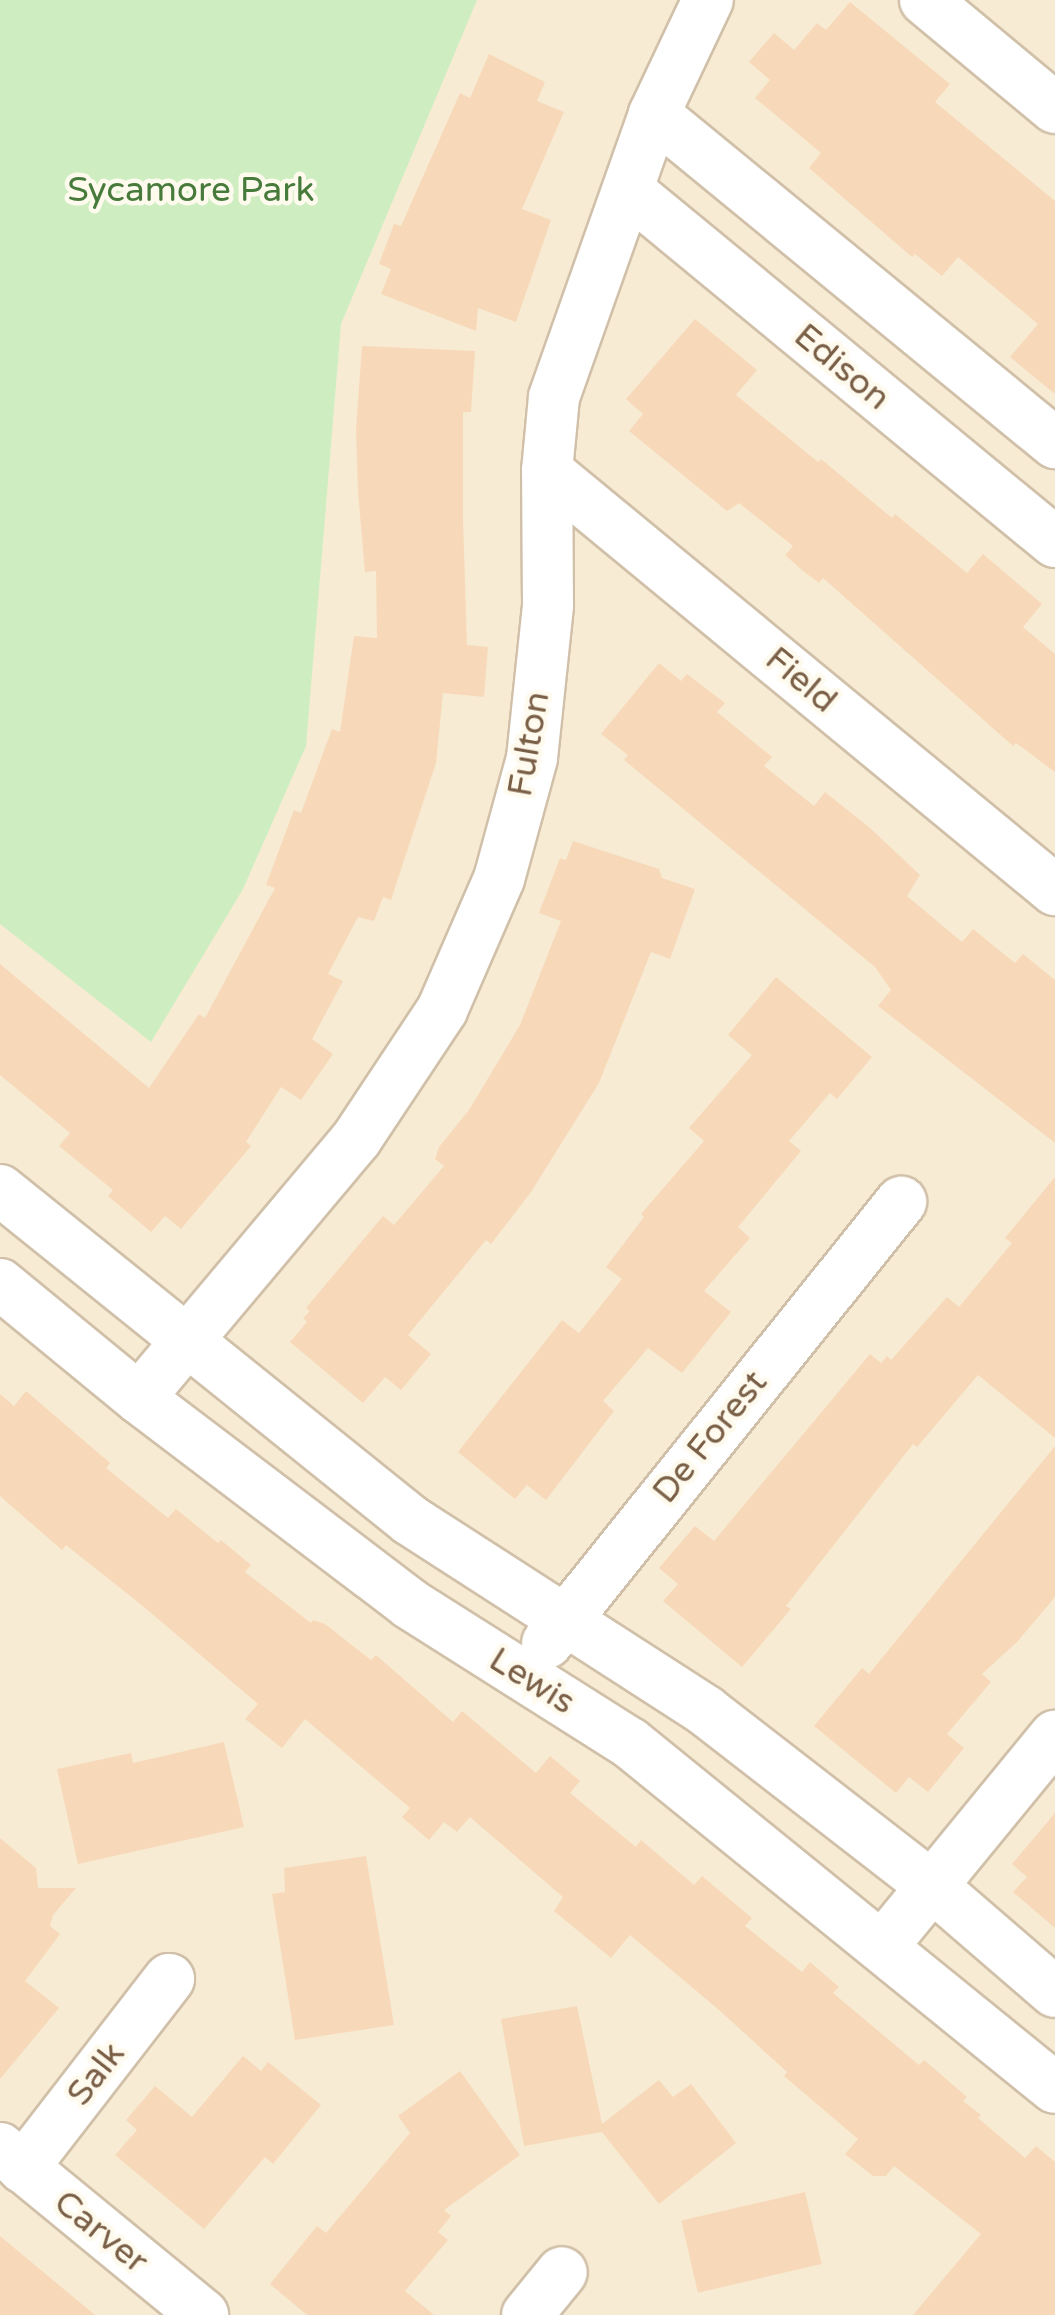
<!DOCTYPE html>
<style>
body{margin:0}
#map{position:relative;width:1055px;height:2315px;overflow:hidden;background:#fef8e5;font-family:"Varela Round",sans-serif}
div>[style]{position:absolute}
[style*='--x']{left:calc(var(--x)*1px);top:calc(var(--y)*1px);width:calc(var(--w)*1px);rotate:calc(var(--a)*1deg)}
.residential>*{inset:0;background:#f7ebd3;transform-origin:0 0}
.green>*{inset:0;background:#ceeec2}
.building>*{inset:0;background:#f7d9ba;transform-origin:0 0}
.roads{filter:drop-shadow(2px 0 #d1c0a9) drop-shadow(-2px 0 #d1c0a9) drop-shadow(0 2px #d1c0a9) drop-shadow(0 -2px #d1c0a9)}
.minor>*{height:50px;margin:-25px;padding:0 25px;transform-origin:25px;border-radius:25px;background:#fff}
span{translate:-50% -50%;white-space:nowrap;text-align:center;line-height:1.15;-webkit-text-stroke:9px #fffaee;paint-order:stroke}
.park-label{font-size:35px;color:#477b3c}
.street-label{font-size:35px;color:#7a5f47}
</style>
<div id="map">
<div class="residential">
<i style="left:0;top:0;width:1055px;height:2315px"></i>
</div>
<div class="green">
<i style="clip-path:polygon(0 0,477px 0,341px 324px,306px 746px,243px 889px,151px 1042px,0 924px)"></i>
</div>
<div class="building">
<i style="clip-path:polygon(850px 2px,950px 84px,935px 102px,1055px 201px,1055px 394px,1010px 357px,1038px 324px,958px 257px,942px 276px,915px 254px,912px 257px,809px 168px,821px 153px,755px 98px,770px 80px,749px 62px,774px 33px,794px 50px,817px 23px,826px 30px)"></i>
<i style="clip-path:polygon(489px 54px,545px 82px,537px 101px,564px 112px,522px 209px,551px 220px,516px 322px,478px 308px,476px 331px,381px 294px,391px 269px,379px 264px,394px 224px,401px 226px,460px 93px,470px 98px)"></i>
<i style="clip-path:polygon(695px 319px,757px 370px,736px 395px,818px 462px,821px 459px,892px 518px,895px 514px,967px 573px,983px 554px,1042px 604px,1023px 627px,1055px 654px,1055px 772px,1016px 743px,1013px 746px,823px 578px,819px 583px,802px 570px,785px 555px,793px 546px,739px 503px,727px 511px,629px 431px,643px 414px,626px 399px)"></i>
<i style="clip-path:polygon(362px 346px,475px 351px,471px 412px,463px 412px,463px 519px,467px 645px,488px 647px,484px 697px,443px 693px,436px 763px,391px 900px,383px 897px,374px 921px,358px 917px,328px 974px,343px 981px,312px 1039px,333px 1054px,301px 1100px,281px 1087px,246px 1142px,251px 1146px,181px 1229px,165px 1216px,151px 1232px,108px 1196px,113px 1190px,59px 1146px,70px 1133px,0 1075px,0 964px,149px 1088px,199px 1014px,205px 1018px,275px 888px,266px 885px,294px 810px,301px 813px,332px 729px,340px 732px,354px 636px,377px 638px,376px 571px,365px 572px,358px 492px,356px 429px)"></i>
<i style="clip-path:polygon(659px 663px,681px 681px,687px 674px,725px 703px,717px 712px,772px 757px,764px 766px,814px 806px,825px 792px,870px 828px,920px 875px,907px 896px,962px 942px,973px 929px,1015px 963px,1023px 954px,1055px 980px,1055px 1143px,878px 1006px,891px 990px,875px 967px,624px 760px,628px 755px,601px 734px)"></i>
<i style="clip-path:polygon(573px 841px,659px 869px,662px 878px,695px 889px,670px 959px,651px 952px,599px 1083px,531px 1192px,491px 1244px,486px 1240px,408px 1335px,431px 1354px,401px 1390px,385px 1377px,363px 1403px,290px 1342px,307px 1322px,303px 1318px,310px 1311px,306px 1308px,383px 1216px,394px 1225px,444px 1166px,435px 1159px,439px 1147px,469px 1110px,520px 1025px,561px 921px,539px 913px,560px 858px,566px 860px)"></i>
<i style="clip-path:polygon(776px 977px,872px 1057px,837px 1099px,830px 1093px,789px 1141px,801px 1151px,738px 1227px,750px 1238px,704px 1291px,731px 1312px,682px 1373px,648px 1348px,603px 1401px,614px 1411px,546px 1500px,527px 1485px,515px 1499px,458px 1452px,562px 1320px,579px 1333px,622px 1279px,606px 1267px,644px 1217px,641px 1214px,704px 1141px,689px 1128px,752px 1055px,728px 1035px)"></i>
<i style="clip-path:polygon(1055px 1177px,1055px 1438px,978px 1375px,917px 1447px,913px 1444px,786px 1606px,791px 1609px,742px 1667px,663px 1601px,678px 1584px,659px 1568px,695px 1526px,714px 1541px,870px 1354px,881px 1363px,887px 1356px,891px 1360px,947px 1297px,959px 1307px,1012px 1243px,1005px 1238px)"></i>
<i style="clip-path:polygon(26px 1391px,110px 1463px,106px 1468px,168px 1518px,176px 1509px,218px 1543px,221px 1540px,251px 1565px,245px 1572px,311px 1623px,313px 1620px,325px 1624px,371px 1660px,376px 1655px,453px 1722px,462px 1711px,536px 1773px,550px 1756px,580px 1781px,570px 1793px,636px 1847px,641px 1840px,694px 1885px,702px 1876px,752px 1918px,745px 1926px,802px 1972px,810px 1962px,839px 1987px,833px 1993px,919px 2065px,924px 2060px,967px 2097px,963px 2101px,981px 2115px,978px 2118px,1025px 2158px,1036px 2146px,1055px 2162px,1055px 2315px,913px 2315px,981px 2234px,894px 2166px,886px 2176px,873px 2176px,845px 2154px,858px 2139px,784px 2076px,787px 2072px,719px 2010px,630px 1935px,611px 1958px,554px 1911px,563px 1897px,470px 1817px,457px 1832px,444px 1822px,429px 1840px,402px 1817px,410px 1808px,305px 1719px,282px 1748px,245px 1719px,258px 1704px,144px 1607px,66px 1545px,62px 1550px,0 1496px,0 1394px,14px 1406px)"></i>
<i style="clip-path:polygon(1055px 1446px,1055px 1597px,1017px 1642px,982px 1674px,991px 1682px,947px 1734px,964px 1748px,928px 1792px,909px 1777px,896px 1793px,814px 1726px,862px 1668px,869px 1674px)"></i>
<i style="clip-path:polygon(224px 1742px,244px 1827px,78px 1864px,57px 1769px,131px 1753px,133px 1763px)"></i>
<i style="clip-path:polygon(1055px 1813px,1055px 1928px,1013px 1892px,1027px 1877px,1012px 1864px)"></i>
<i style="clip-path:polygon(0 1838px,36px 1868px,38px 1888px,76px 1888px,53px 1915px,50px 1926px,60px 1934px,25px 1981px,59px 2008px,0 2079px)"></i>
<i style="clip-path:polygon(366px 1856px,394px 2025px,295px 2040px,272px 1894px,285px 1892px,284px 1868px)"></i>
<i style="clip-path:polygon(577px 2006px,602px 2124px,659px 2080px,673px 2097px,691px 2084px,736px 2143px,659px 2204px,602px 2132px,524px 2146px,501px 2019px)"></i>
<i style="clip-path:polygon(243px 2056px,261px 2071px,268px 2062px,321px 2105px,273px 2164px,265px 2157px,204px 2229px,115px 2155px,137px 2130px,126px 2120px,155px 2086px,192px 2117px)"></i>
<i style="clip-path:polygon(460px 2071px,520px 2155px,444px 2210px,451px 2216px,438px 2232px,448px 2240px,405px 2291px,434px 2315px,307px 2315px,270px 2284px,317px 2226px,326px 2233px,410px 2133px,398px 2116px)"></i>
<i style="left:805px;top:2192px;width:74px;height:127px;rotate:77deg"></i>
<i style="clip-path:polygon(0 2236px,95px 2315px,0 2315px)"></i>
</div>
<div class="roads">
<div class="minor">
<i style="--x:925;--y:0;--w:169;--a:39.7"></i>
<i style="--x:654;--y:114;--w:519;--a:39.37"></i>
<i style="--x:629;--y:191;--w:552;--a:39.49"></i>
<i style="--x:547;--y:471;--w:659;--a:39.52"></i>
<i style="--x:0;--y:1190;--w:526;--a:38.83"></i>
<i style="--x:410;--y:1520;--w:352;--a:32.8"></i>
<i style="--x:706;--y:1711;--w:286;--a:37.8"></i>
<i style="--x:932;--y:1886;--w:162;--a:40.8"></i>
<i style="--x:0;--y:1284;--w:180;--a:39.4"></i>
<i style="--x:139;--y:1398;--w:340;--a:37.2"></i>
<i style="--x:410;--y:1604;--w:260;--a:32.3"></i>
<i style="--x:630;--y:1743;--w:547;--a:39.07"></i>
<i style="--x:139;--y:1398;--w:339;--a:-50"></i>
<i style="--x:357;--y:1138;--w:154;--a:-56.4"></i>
<i style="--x:442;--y:1010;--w:143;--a:-66.5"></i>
<i style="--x:499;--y:879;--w:125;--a:-74.7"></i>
<i style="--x:532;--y:758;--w:154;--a:-84"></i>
<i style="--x:548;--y:605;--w:134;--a:-90.4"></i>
<i style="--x:547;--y:471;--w:74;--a:-84.6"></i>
<i style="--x:554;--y:397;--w:300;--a:-70.5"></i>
<i style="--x:654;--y:114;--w:126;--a:-64.7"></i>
<i style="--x:547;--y:1643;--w:566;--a:-51.25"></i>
<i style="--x:882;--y:1947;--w:273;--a:-50.7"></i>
<i style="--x:0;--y:2148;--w:263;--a:39.4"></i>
<i style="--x:23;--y:2168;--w:239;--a:-52.3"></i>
<i style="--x:527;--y:2315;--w:55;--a:-50.9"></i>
</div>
</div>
<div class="park-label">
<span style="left:191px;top:190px">Sycamore Park</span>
</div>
<div class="street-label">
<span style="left:842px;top:367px;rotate:40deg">Edison</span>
<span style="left:801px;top:680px;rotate:40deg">Field</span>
<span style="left:529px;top:744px;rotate:-80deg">Fulton</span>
<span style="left:710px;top:1437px;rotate:-51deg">De Forest</span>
<span style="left:532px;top:1681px;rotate:32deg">Lewis</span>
<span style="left:96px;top:2074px;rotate:-52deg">Salk</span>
<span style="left:101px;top:2232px;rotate:39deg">Carver</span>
</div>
</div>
